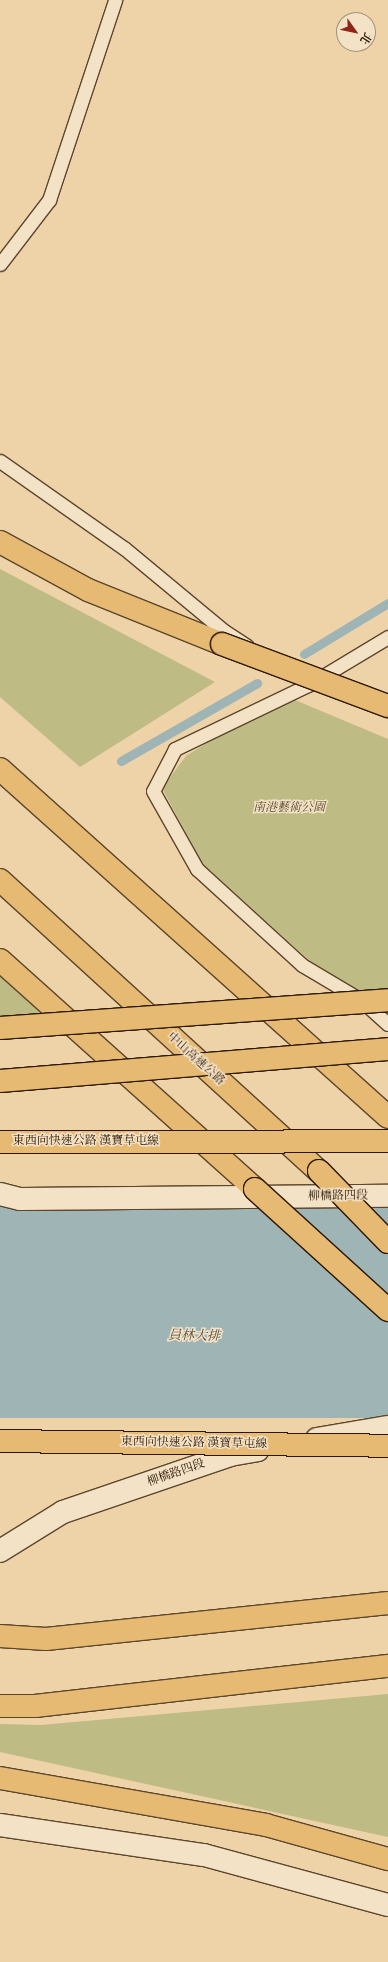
<!DOCTYPE html>
<meta charset="utf-8">
<style>
body{margin:0}
#map{position:relative;width:388px;height:1962px;overflow:hidden;background:#eed3a9;font-family:"IM FELL DW Pica","Noto Serif TC",serif}
div>[style]{position:absolute}
[style*='--x']{left:calc(var(--x)*1px);top:calc(var(--y)*1px);width:calc(var(--w)*1px);rotate:calc(var(--a)*1deg)}
.green>*{inset:0;background:#bebb84}
.water>*{inset:0;background:#9fb4b5;transform-origin:0 0}
.stream>*{height:9px;margin:-4.5px;padding:0 4.5px;transform-origin:4.5px;border-radius:4.5px;background:#9fb4b5}
.roads{filter:drop-shadow(1px 0 #5c462c) drop-shadow(-1px 0 #5c462c) drop-shadow(0 1px #5c462c) drop-shadow(0 -1px #5c462c)}
.service>*{height:13px;margin:-6.5px;padding:0 6.5px;transform-origin:6.5px;border-radius:6.5px;background:#f4e2c7}
.minor>*{height:22px;margin:-11px;padding:0 11px;transform-origin:11px;border-radius:11px;background:#f4e2c7}
.secondary>*{height:22px;margin:-11px;padding:0 11px;transform-origin:11px;border-radius:11px;background:#f4e2c7}
.motorway>*{height:22px;margin:-11px;padding:0 11px;transform-origin:11px;border-radius:11px;background:#e7ba74}
.bridges{filter:drop-shadow(1px 0 #2c1702) drop-shadow(-1px 0 #2c1702) drop-shadow(0 1px #2c1702) drop-shadow(0 -1px #2c1702)}
.trunk-bridge>*{height:22px;margin:-11px;padding:0 11px;transform-origin:11px;border-radius:11px;background:#e7ba74}
.motorway-bridge>*{height:22px;margin:-11px;padding:0 11px;transform-origin:11px;border-radius:11px;background:#e7ba74}
span{translate:-50% -50%;white-space:nowrap;text-align:center;line-height:1.15;-webkit-text-stroke:3px #f4e2c7;paint-order:stroke}
.park-label{font-size:12px;color:#584829;font-style:italic}
.street-label{font-size:12px;color:#2c1702}
.water-label{font-size:13px;color:#544e41;font-style:italic}
.north{position:absolute;left:336px;top:12px;width:40px;height:40px;box-sizing:border-box;background:#f4e2c7;border:1px solid #a49178;border-radius:50%;rotate:123deg;font-size:11px;font-weight:700;line-height:16px;text-align:center;color:#2c1702}
.north::after{content:'';display:block;margin:auto;width:14px;height:18px;background:#8f2418;clip-path:polygon(50% 0,100% 100%,50% 72%,0 100%)}
</style>
<div id="map">
<div class="green">
<i style="clip-path:polygon(0 569px,215px 682px,80px 767px,0 697px)"></i>
<i style="clip-path:polygon(283px 695px,388px 739px,388px 1013px,374px 998px,320px 970px,202px 863px,162px 788px,186px 756px)"></i>
<i style="clip-path:polygon(0 960px,70px 1021px,0 1028px)"></i>
<i style="clip-path:polygon(388px 1694px,388px 1837px,0 1752px,0 1724px,41px 1725px)"></i>
</div>
<div class="water">
<i style="left:0;top:1205px;width:388px;height:213px"></i>
</div>
<div class="stream">
<i style="--x:304;--y:654;--w:98;--a:-31.3"></i>
<i style="--x:121;--y:761;--w:157;--a:-29.8"></i>
</div>
<div class="roads">
<div class="service">
<i style="--x:0;--y:264;--w:81;--a:-52.6"></i>
<i style="--x:49;--y:200;--w:211;--a:-71.7"></i>
<i style="--x:0;--y:461;--w:151;--a:35.1"></i>
<i style="--x:124;--y:548;--w:130;--a:39.7"></i>
<i style="--x:224;--y:631;--w:27;--a:33"></i>
<i style="--x:388;--y:637;--w:93;--a:149"></i>
<i style="--x:308;--y:685;--w:148;--a:154.3"></i>
<i style="--x:175;--y:749;--w:47;--a:117.6"></i>
<i style="--x:153;--y:791;--w:90;--a:60.6"></i>
<i style="--x:197;--y:869;--w:142;--a:42.4"></i>
<i style="--x:302;--y:965;--w:69;--a:30.7"></i>
<i style="--x:361;--y:1000;--w:36;--a:42"></i>
</div>
<div class="minor">
<i style="--x:0;--y:1825;--w:206;--a:8.4"></i>
<i style="--x:204;--y:1855;--w:191;--a:15.2"></i>
</div>
<div class="secondary">
<i style="--x:0;--y:1194;--w:21;--a:14"></i>
<i style="--x:20;--y:1199;--w:368;--a:-0.5"></i>
<i style="--x:317;--y:1439;--w:72;--a:-9.6"></i>
<i style="--x:0;--y:1551;--w:74;--a:-31.8"></i>
<i style="--x:63;--y:1512;--w:176;--a:-18.8"></i>
<i style="--x:230;--y:1455;--w:28;--a:-10"></i>
</div>
<div class="motorway">
<i style="--x:0;--y:542;--w:100;--a:28.6"></i>
<i style="--x:88;--y:590;--w:144;--a:21.9"></i>
<i style="--x:0;--y:769;--w:521;--a:41.89"></i>
<i style="--x:0;--y:880;--w:432;--a:42.4"></i>
<i style="--x:0;--y:960;--w:343;--a:41.9"></i>
<i style="--x:0;--y:1636;--w:46;--a:3.7"></i>
<i style="--x:46;--y:1639;--w:344;--a:-6"></i>
<i style="--x:0;--y:1706;--w:35;--a:0"></i>
<i style="--x:35;--y:1706;--w:355;--a:-6.5"></i>
<i style="--x:0;--y:1778;--w:270;--a:10"></i>
<i style="--x:266;--y:1825;--w:127;--a:15.6"></i>
</div>
</div>
<div class="bridges">
<div class="trunk-bridge">
<i style="--x:0;--y:1142;--w:388;--a:-0.1"></i>
<i style="--x:0;--y:1441;--w:388;--a:0.7"></i>
</div>
<div class="motorway-bridge">
<i style="--x:222;--y:644;--w:177;--a:20.5"></i>
<i style="--x:0;--y:1028;--w:389;--a:-4.1"></i>
<i style="--x:0;--y:1081;--w:389;--a:-4.7"></i>
<i style="--x:319;--y:1171;--w:99;--a:45.8"></i>
<i style="--x:255;--y:1189;--w:180;--a:42.3"></i>
</div>
</div>
<div class="park-label">
<span style="left:289px;top:808px">南港藝術公園</span>
</div>
<div class="street-label">
<span style="left:196px;top:1059px;rotate:42deg">中山高速公路</span>
<span style="left:86px;top:1141px">東西向快速公路 漢寶草屯線</span>
<span style="left:338px;top:1196px;rotate:-1deg">柳橋路四段</span>
<span style="left:194px;top:1443px;rotate:1deg">東西向快速公路 漢寶草屯線</span>
<span style="left:176px;top:1473px;rotate:-19deg">柳橋路四段</span>
</div>
<div class="water-label">
<span style="left:194px;top:1336px;rotate:1deg">員林大排</span>
</div>
<div class="north">北</div>
</div>
